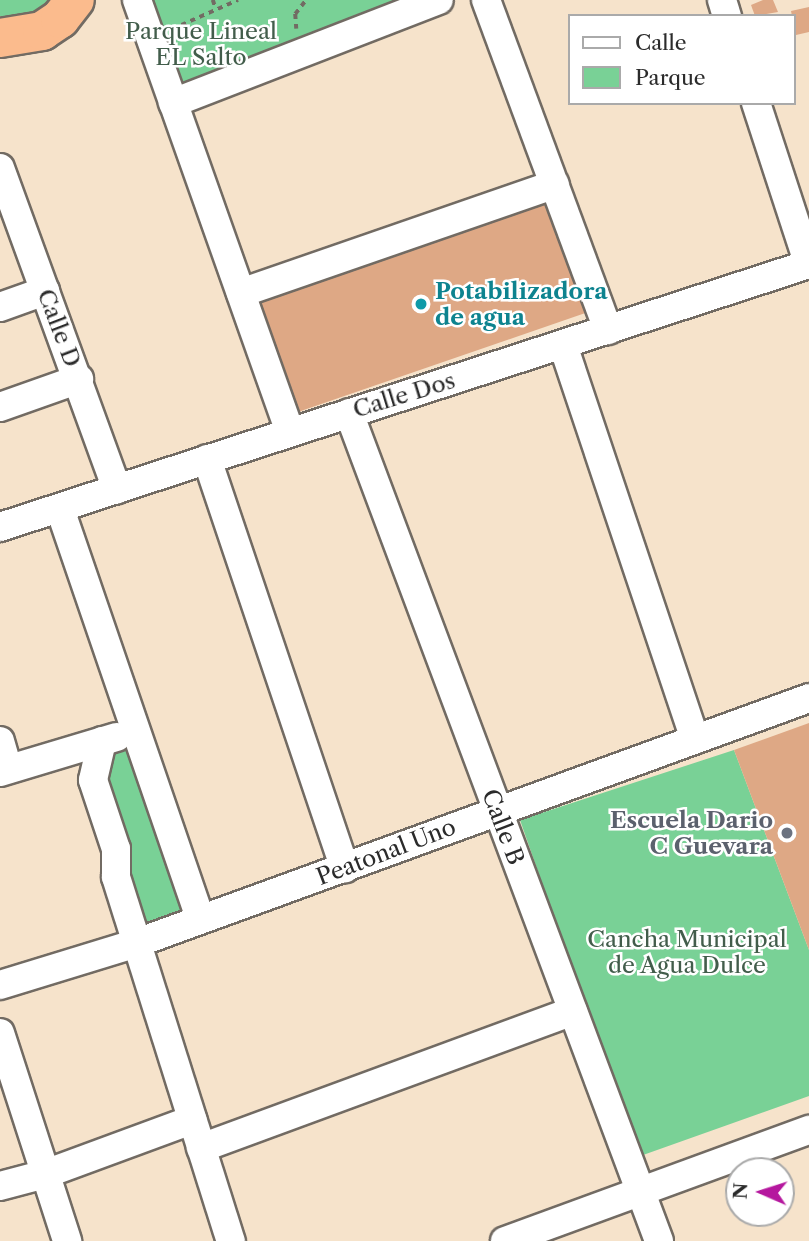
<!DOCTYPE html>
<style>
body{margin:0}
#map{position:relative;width:809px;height:1241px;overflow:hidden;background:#f6e3cb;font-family:"Libre Caslon Text",serif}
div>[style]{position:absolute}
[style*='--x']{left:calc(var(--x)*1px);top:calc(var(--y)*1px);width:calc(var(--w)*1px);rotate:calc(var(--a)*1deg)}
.green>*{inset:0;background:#79d196}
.building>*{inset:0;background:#dea885;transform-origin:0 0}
.path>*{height:3.5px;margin-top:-1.75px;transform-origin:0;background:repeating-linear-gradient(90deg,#726b63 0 5px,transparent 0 10px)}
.roads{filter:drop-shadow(2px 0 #726b63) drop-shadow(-2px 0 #726b63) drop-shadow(0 2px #726b63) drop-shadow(0 -2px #726b63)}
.minor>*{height:28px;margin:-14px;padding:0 14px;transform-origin:14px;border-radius:14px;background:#fff}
.highway>*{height:38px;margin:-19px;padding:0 19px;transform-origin:19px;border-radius:19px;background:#fbbb8d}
.dots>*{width:19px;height:19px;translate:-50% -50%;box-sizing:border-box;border:4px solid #fff;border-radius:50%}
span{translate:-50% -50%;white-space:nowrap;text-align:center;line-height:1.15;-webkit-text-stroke:5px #fff;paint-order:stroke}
.park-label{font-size:23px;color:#425d4b}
.culture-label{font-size:23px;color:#0d838f;font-weight:700}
.left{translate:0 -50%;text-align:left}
.street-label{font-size:23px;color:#2b2b2b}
.worship-label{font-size:23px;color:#5b616d;font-weight:700}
.right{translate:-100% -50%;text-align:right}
.legend{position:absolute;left:568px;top:14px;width:228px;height:91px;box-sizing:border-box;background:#fff;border:2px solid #aaa;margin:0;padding:9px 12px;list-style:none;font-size:21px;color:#2b2b2b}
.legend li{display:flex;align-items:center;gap:14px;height:35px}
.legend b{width:35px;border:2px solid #aaa}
.north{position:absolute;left:725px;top:1157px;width:70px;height:70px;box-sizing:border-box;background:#fff;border:2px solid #aaa;border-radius:50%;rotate:273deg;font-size:19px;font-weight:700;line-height:28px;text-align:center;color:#2b2b2b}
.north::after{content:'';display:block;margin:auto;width:24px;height:32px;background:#b5179e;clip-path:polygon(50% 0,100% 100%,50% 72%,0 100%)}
</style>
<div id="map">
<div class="green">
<i style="clip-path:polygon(0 0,49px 0,38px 10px,12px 17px,0 16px)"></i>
<i style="clip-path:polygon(137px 0,440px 0,173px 103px)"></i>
<i style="clip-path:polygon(134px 736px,194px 917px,137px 938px,99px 794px,104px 744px)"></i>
<i style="clip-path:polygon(734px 750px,809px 950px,809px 1096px,629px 1160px,624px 1118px,520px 820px)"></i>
</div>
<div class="building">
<i style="clip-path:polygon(763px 0,773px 0,778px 12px,755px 16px,751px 5px)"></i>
<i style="clip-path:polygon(809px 7px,809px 32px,796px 35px,791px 11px)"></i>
<i style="left:544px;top:193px;width:127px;height:304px;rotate:71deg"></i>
<i style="clip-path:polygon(809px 723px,809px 950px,734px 750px)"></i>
</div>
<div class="path">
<i style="--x:213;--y:0;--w:9;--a:72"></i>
<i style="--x:172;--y:29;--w:72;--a:-23.7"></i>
<i style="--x:296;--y:29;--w:15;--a:-94"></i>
<i style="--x:295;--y:14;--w:18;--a:-52"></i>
</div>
<div class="roads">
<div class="minor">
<i style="--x:137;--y:0;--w:457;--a:70.5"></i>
<i style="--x:486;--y:0;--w:352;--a:69.7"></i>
<i style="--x:722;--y:0;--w:17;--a:73"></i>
<i style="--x:173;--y:103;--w:285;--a:-21.2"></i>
<i style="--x:756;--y:103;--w:170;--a:71.9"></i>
<i style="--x:0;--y:168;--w:342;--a:70"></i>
<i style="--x:241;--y:293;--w:332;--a:-19.1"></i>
<i style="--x:0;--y:307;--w:48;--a:-19.6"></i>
<i style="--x:563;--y:345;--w:416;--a:71.5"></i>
<i style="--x:0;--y:407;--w:84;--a:-19.5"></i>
<i style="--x:349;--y:413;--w:884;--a:69.47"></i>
<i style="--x:207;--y:459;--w:432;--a:71.4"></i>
<i style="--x:60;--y:509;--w:433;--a:71.1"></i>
<i style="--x:0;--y:527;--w:851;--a:-18.01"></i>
<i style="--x:0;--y:741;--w:29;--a:74"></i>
<i style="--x:102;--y:741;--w:40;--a:103"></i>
<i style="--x:93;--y:780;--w:73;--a:71.6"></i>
<i style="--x:116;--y:849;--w:28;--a:90"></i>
<i style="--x:116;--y:877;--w:382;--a:72.5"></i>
<i style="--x:0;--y:772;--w:122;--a:-16.7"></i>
<i style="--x:0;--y:985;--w:140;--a:-17"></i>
<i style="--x:134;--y:944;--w:718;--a:-20.02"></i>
<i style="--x:0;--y:1033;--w:219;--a:72.1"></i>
<i style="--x:201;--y:1148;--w:396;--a:-20.2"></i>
<i style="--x:0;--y:1186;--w:47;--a:-14.9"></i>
<i style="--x:45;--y:1174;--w:157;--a:-20.2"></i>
<i style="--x:505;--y:1241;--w:324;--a:-20.1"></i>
</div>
<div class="highway">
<i style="--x:0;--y:38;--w:43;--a:-9.5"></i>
<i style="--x:42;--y:31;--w:22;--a:-34"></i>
<i style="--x:60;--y:19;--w:24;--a:-52"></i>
</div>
</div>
<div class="dots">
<i style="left:421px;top:304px;background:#0f9aa8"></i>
<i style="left:787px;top:833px;background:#6b7280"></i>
</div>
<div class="park-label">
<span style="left:201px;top:44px">Parque Lineal<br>EL Salto</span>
<span style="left:687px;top:952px">Cancha Municipal<br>de Agua Dulce</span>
</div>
<div class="culture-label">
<span class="left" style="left:435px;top:304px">Potabilizadora<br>de agua</span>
</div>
<div class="street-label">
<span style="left:59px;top:328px;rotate:69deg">Calle D</span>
<span style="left:404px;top:395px;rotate:-17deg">Calle Dos</span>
<span style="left:503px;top:827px;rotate:69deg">Calle B</span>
<span style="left:386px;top:852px;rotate:-21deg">Peatonal Uno</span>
</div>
<div class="worship-label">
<span class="right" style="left:773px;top:833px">Escuela Dario<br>C Guevara</span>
</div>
<ul class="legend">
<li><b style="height:9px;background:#fff"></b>Calle</li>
<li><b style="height:19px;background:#79d196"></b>Parque</li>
</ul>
<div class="north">N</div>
</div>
